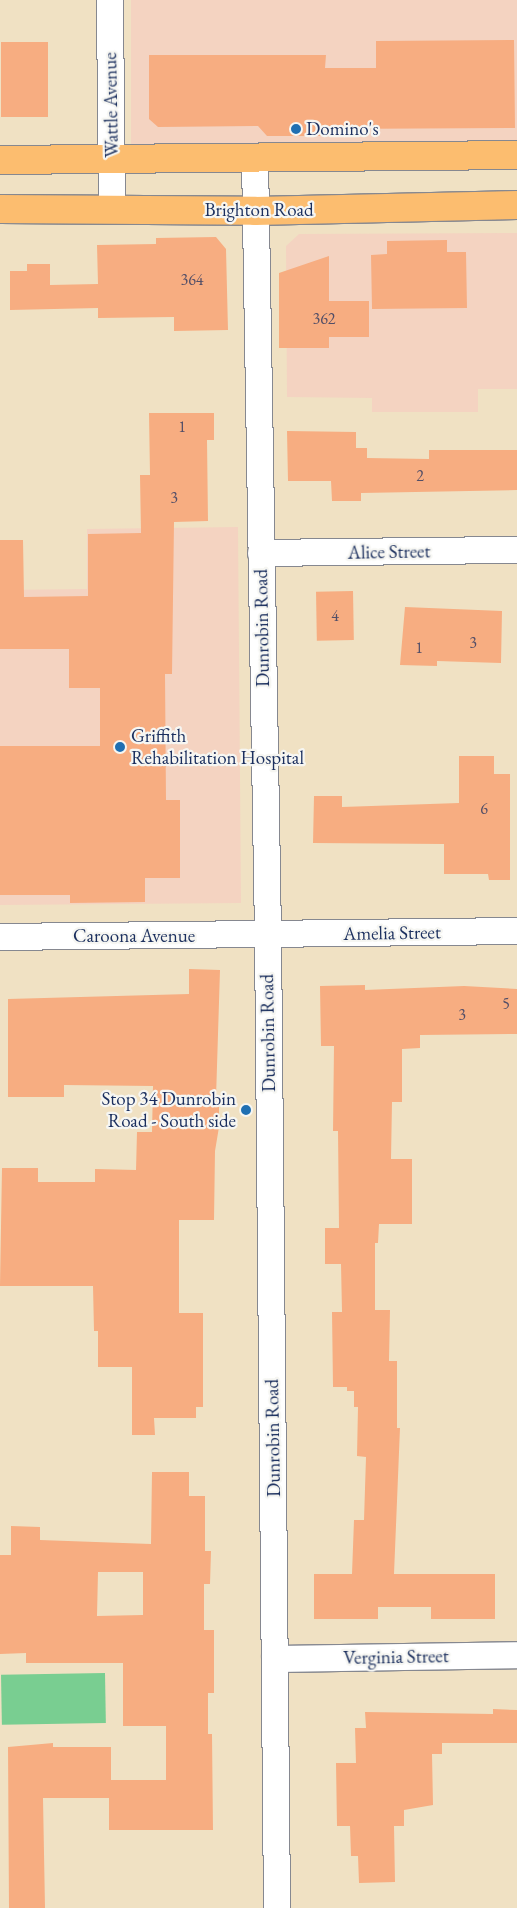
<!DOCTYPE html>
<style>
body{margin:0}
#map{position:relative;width:517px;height:1908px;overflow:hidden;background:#f0e1c3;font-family:"EB Garamond",serif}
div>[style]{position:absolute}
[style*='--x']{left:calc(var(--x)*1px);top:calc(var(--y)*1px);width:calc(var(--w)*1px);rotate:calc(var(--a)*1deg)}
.built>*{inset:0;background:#f4d3c1;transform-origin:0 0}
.green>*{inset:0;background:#79ce91;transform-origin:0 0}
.building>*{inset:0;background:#f7ad81;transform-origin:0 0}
.roads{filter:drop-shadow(1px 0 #868890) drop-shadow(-1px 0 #868890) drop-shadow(0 1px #868890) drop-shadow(0 -1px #868890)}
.minor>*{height:26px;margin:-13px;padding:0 13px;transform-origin:13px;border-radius:13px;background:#fff}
.major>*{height:28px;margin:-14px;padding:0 14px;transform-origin:14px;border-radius:14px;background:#fcbd6f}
.dots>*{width:14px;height:14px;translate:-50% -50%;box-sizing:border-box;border:2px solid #f6f6f2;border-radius:50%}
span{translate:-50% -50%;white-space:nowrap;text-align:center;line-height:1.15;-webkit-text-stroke:4.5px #f6f6f2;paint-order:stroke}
.number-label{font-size:16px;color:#524e67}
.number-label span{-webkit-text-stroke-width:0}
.street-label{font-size:19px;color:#1b2f5e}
.poi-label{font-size:19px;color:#1b2f5e}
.left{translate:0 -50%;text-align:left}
.right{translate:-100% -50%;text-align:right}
</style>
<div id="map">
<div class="built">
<i style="left:131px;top:0;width:386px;height:145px"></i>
<i style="clip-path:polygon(517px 233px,517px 389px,478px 389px,478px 412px,372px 412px,372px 398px,287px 397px,286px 246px,299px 234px)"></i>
<i style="clip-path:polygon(238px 527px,241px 903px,0 905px,0 590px,87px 589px,87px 529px)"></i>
</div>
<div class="green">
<i style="left:105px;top:1673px;width:50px;height:104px;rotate:89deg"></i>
</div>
<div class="building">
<i style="clip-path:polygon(514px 40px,515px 128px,326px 129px,326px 136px,267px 136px,258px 126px,158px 127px,149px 119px,149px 55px,326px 55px,325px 68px,376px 68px,376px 41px)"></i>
<i style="left:1px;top:42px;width:47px;height:75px"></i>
<i style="clip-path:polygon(216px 237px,226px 249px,228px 330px,174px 331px,174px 317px,98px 318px,98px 308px,10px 310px,10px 271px,27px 271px,27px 264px,50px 264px,50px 285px,98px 284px,97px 245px,156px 244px,156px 238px)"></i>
<i style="clip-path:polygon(447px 240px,447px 252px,466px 252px,467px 308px,372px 309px,371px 255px,387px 254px,387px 241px)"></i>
<i style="clip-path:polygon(329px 256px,329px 301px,369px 301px,369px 337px,329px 337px,329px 348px,279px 348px,279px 273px)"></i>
<i style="clip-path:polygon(149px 413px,214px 413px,214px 440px,207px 440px,208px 521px,174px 522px,172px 674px,165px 674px,166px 800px,180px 800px,180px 878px,145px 878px,145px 902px,70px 903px,70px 895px,0 895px,0 746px,100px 746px,100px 688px,69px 688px,69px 649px,0 649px,0 540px,23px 540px,24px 597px,88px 596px,88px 534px,141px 533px,140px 475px,150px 475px)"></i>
<i style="clip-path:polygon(287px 431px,356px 432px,356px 448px,367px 448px,367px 458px,429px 459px,429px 450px,517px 450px,517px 490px,361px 493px,361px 501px,332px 501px,331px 481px,288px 481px)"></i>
<i style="left:353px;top:591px;width:49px;height:37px;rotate:89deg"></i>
<i style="clip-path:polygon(405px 607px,502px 611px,501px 663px,437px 661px,437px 666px,400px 665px)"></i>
<i style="clip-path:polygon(459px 756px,494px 756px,494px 774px,510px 774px,510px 880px,489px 880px,488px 874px,444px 874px,444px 844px,313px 843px,314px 796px,342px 796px,342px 807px,459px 803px)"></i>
<i style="clip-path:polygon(189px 969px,220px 970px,216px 1098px,219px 1098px,219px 1127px,215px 1151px,214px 1220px,179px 1220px,179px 1313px,203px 1313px,203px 1407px,196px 1407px,196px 1418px,154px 1418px,155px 1435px,132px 1435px,132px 1367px,98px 1367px,98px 1331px,94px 1331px,93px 1286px,0 1286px,2px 1168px,38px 1168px,38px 1182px,95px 1182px,95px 1169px,136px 1170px,137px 1132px,152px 1132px,153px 1086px,64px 1085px,64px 1097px,8px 1097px,8px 999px,189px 994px)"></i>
<i style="clip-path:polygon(365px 985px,365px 990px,464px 986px,517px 989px,517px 1034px,420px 1035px,420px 1048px,402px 1049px,402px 1102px,392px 1102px,391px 1159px,412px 1159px,412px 1224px,379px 1224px,378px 1243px,375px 1243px,375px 1310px,390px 1310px,389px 1361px,397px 1361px,397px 1428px,400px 1428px,394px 1574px,495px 1574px,495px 1619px,431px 1619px,431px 1607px,378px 1607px,378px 1619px,314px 1619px,314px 1574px,352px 1574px,354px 1520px,364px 1520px,366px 1457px,357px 1456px,358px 1407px,354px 1407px,354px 1391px,347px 1391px,347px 1387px,333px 1387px,332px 1312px,342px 1312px,341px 1264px,325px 1264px,325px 1228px,339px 1228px,338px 1131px,333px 1131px,334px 1046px,321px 1046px,320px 986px)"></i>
<i style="clip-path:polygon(evenodd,152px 1472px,189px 1472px,189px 1496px,205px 1496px,205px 1551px,211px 1551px,210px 1584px,204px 1584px,204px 1630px,214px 1630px,214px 1693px,208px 1693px,208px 1734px,212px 1734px,213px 1830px,109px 1830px,109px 1798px,43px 1798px,45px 1908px,9px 1908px,8px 1747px,53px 1743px,53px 1747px,111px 1747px,111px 1780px,166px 1780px,166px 1726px,123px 1726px,123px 1663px,26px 1663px,26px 1653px,0 1654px,0 1555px,11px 1555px,11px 1526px,40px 1527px,40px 1540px,151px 1544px,152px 1472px,98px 1572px,143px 1572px,143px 1615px,97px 1616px,98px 1572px)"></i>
<i style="clip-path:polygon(493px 1709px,517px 1710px,517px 1743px,442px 1743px,442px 1754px,432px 1754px,433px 1805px,404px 1810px,404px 1826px,394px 1826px,395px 1882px,359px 1883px,358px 1856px,351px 1856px,350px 1826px,337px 1826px,336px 1763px,356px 1763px,355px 1728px,366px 1728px,365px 1712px,493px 1714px)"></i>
</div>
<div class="roads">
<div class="minor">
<i style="--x:110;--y:0;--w:210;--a:89.5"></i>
<i style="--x:255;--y:158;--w:777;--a:89.04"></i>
<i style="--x:268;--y:935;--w:973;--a:89.47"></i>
<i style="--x:261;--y:553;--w:256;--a:-0.7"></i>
<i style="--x:0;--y:937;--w:517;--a:-0.66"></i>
<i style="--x:275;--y:1659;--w:242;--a:-0.9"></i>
</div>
<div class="major">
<i style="--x:0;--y:160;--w:517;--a:-0.55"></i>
<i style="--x:0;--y:209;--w:255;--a:0.4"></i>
<i style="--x:255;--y:211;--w:262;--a:-1.3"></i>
</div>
</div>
<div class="dots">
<i style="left:296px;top:129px;background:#1f6fb2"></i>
<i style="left:120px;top:747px;background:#1f6fb2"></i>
<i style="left:246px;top:1110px;background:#1f6fb2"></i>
</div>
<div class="number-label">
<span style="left:192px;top:280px">364</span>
<span style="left:324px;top:319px">362</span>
<span style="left:182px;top:427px">1</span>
<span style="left:420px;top:476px">2</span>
<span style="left:174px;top:498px">3</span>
<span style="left:335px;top:616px">4</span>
<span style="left:473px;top:643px">3</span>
<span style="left:419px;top:648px">1</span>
<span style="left:484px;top:809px">6</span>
<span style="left:506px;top:1004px">5</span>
<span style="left:462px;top:1015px">3</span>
</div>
<div class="street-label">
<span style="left:111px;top:105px;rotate:-91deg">Wattle Avenue</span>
<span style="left:259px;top:210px">Brighton Road</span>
<span style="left:389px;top:552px;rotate:-1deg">Alice Street</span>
<span style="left:262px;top:628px;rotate:-91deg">Dunrobin Road</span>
<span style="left:392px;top:933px;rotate:-1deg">Amelia Street</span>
<span style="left:134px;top:936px">Caroona Avenue</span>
<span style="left:268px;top:1033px;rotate:-91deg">Dunrobin Road</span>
<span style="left:273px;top:1438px;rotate:-91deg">Dunrobin Road</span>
<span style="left:396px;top:1657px;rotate:-1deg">Verginia Street</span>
</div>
<div class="poi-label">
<span class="left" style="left:306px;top:129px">Domino's</span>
<span class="left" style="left:131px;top:747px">Griffith<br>Rehabilitation Hospital</span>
<span class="right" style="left:236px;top:1110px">Stop 34 Dunrobin<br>Road - South side</span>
</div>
</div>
